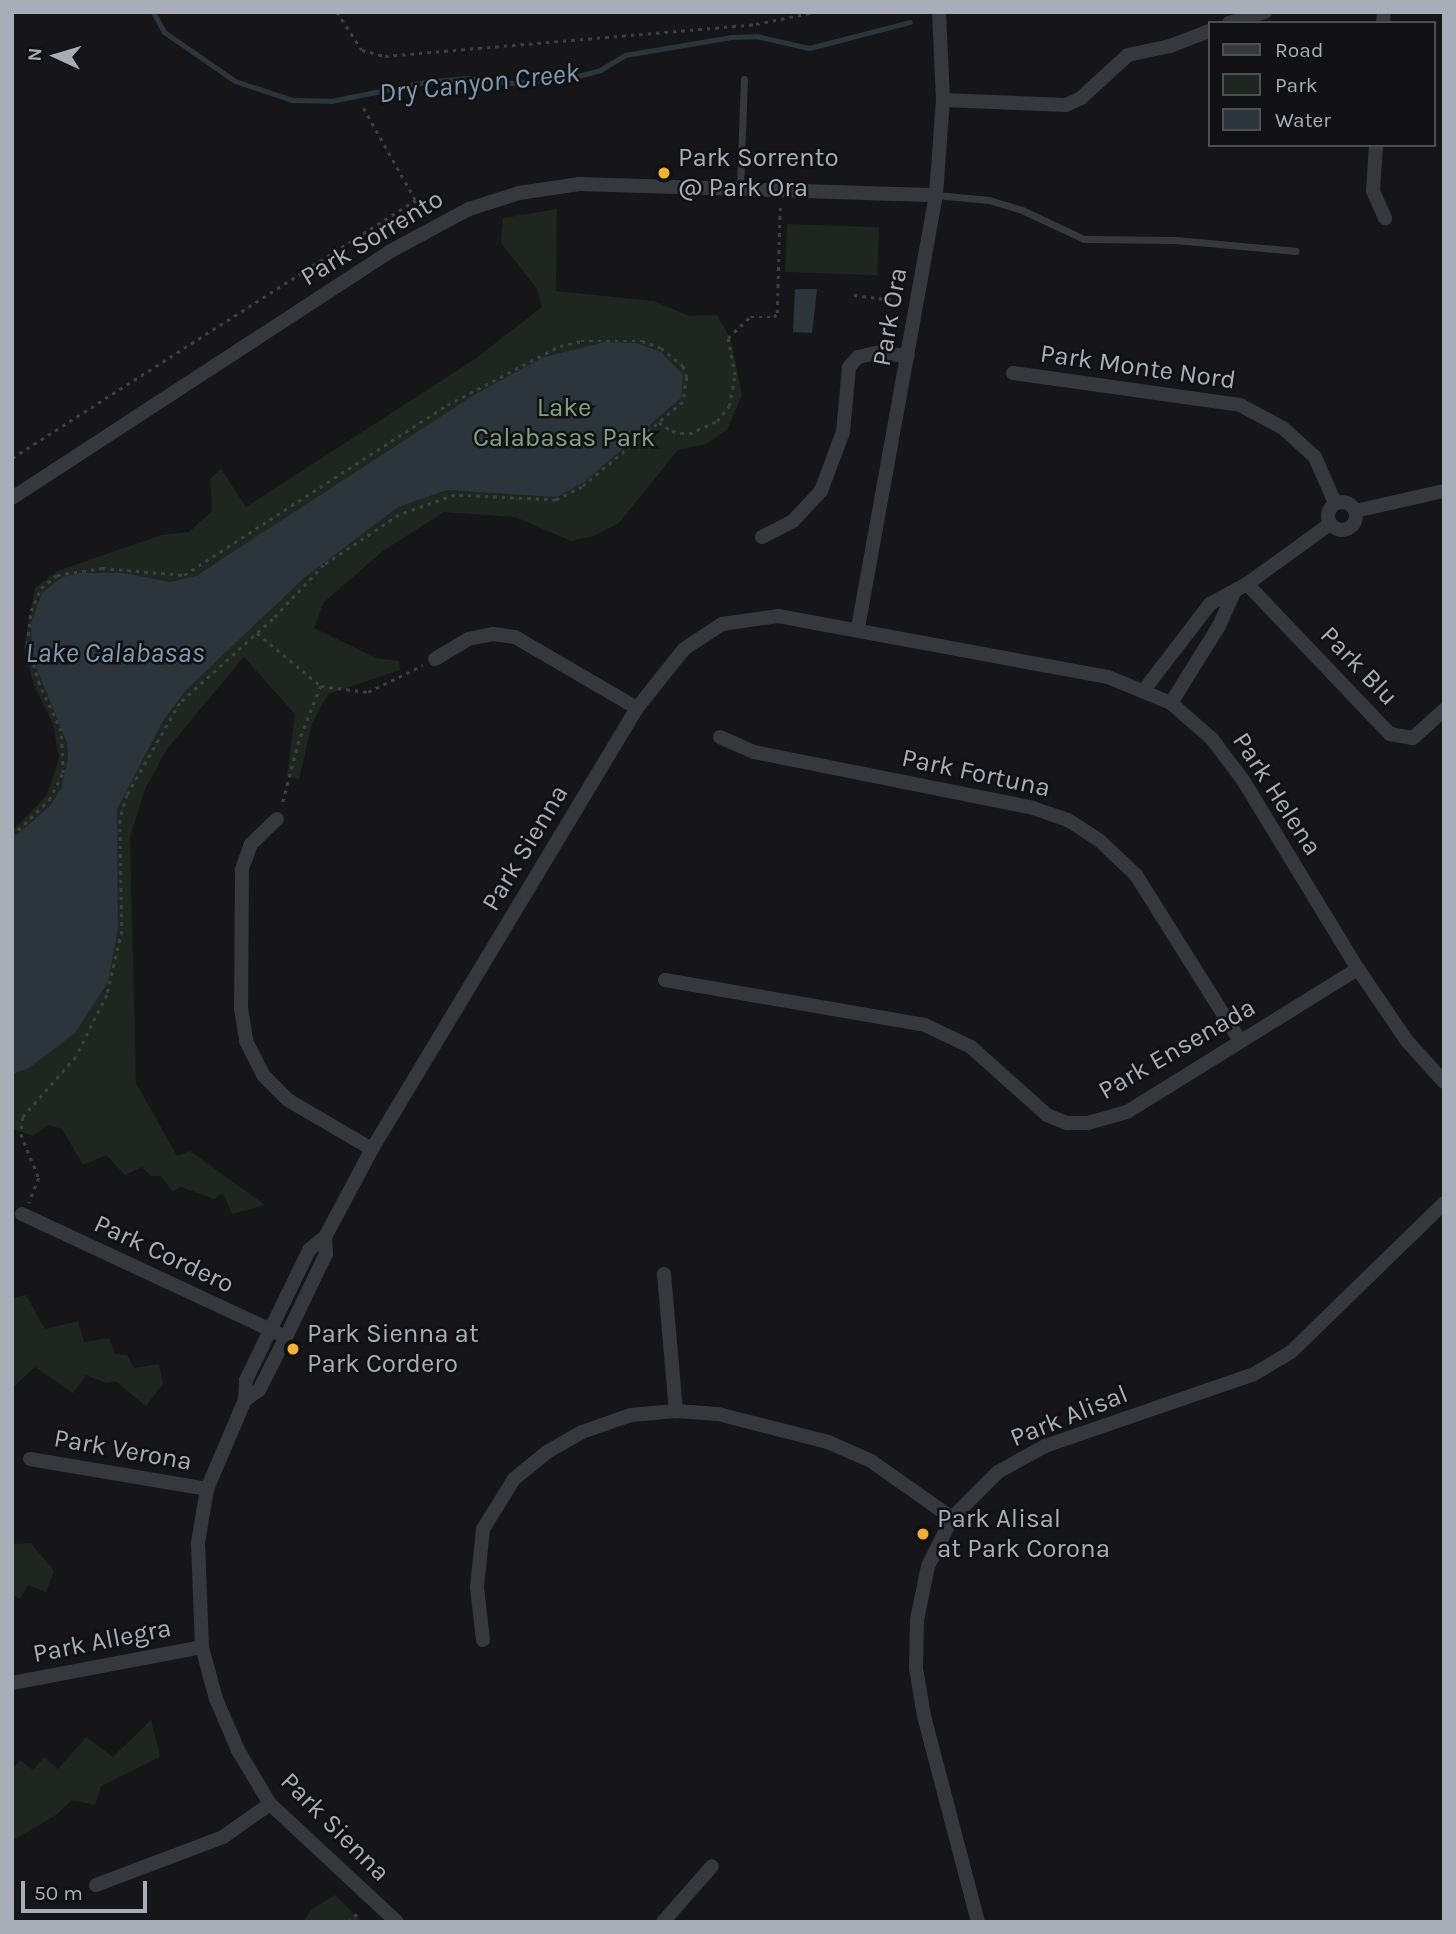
<!DOCTYPE html>
<style>
body{margin:0}
#map{position:relative;width:1456px;height:1934px;overflow:hidden;background:#161618;font-family:Karla,sans-serif}
div>[style]{position:absolute}
[style*='--x']{left:calc(var(--x)*1px);top:calc(var(--y)*1px);width:calc(var(--w)*1px);rotate:calc(var(--a)*1deg)}
.green>*{inset:0;background:#1e261f;transform-origin:0 0}
.water>*{inset:0;background:#2c353c}
.stream>*{height:5px;margin:-2.5px;padding:0 2.5px;transform-origin:2.5px;border-radius:2.5px;background:#2c353c}
.path>*{height:2.5px;margin-top:-1.25px;transform-origin:0;background:repeating-linear-gradient(90deg,#3d3f44 0 3.5px,transparent 0 8.5px)}
.service>*{height:7px;margin:-3.5px;padding:0 3.5px;transform-origin:3.5px;border-radius:3.5px;background:#37383d}
.minor>*{height:14px;margin:-7px;padding:0 7px;transform-origin:7px;border-radius:7px;background:#37383d}
.minor>.ring{margin:-7px;padding:0;box-sizing:content-box;background:none;border:14px solid #37383d;border-radius:50%}
.dots>*{width:19px;height:19px;translate:-50% -50%;box-sizing:border-box;border:4px solid #111113;border-radius:50%}
span{translate:-50% -50%;white-space:nowrap;text-align:center;line-height:1.15;-webkit-text-stroke:5px #111113;paint-order:stroke}
.poi-label{font-size:26px;color:#a8adb8}
.left{translate:0 -50%;text-align:left}
.street-label{font-size:26px;color:#a8adb8}
.park-label{font-size:26px;color:#7fa381}
.water-label{font-size:28px;color:#7f9bb3;font-style:italic}
.frame{position:absolute;inset:0;border:14px solid #a8adb8;pointer-events:none}
.legend{position:absolute;left:1208px;top:21px;width:228px;height:126px;box-sizing:border-box;background:#111113;border:2px solid #4d4f55;margin:0;padding:9px 12px;list-style:none;font-size:21px;color:#a8adb8}
.legend li{display:flex;align-items:center;gap:14px;height:35px}
.legend b{width:35px;border:2px solid #4d4f55}
.north{position:absolute;left:21px;top:21px;width:70px;height:70px;-webkit-text-stroke:5px #111113;paint-order:stroke;rotate:274deg;font-size:19px;font-weight:700;line-height:28px;text-align:center;color:#a8adb8}
.north::after{content:'';display:block;margin:auto;width:24px;height:32px;background:#a8adb8;clip-path:polygon(50% 0,100% 100%,50% 72%,0 100%)}
.scale{position:absolute;left:21px;top:1881px;width:126px;height:32px;box-sizing:border-box;border:4px solid #a8adb8;border-top:0;padding-left:9px;font-size:21px;line-height:24px;white-space:nowrap;color:#a8adb8;-webkit-text-stroke:5px #111113;paint-order:stroke}
</style>
<div id="map">
<div class="green">
<i style="clip-path:polygon(557px 209px,556px 291px,653px 301px,690px 316px,717px 315px,731px 340px,742px 395px,727px 430px,706px 444px,678px 450px,618px 524px,593px 536px,571px 541px,515px 517px,444px 512px,383px 551px,324px 602px,314px 628px,376px 658px,399px 661px,400px 670px,328px 694px,312px 724px,299px 779px,287px 776px,295px 714px,244px 657px,167px 749px,145px 789px,130px 837px,136px 1083px,177px 1156px,190px 1151px,265px 1205px,232px 1214px,223px 1193px,214px 1199px,181px 1187px,172px 1191px,161px 1176px,151px 1176px,142px 1167px,125px 1175px,106px 1155px,83px 1165px,62px 1129px,48px 1125px,33px 1136px,12px 1128px,12px 831px,47px 795px,59px 758px,53px 724px,34px 685px,24px 647px,35px 588px,57px 571px,162px 535px,189px 532px,212px 511px,210px 479px,221px 469px,246px 507px,475px 359px,542px 307px,537px 289px,501px 243px,503px 218px)"></i>
<i style="left:787px;top:224px;width:92px;height:48px;rotate:2deg"></i>
<i style="clip-path:polygon(26px 1295px,45px 1329px,78px 1321px,84px 1342px,109px 1338px,115px 1354px,127px 1355px,134px 1368px,159px 1364px,163px 1384px,146px 1406px,115px 1381px,106px 1383px,86px 1375px,73px 1393px,35px 1367px,12px 1388px,12px 1298px)"></i>
<i style="clip-path:polygon(31px 1543px,54px 1571px,46px 1592px,28px 1585px,20px 1599px,12px 1595px,12px 1544px)"></i>
<i style="clip-path:polygon(151px 1720px,160px 1757px,101px 1786px,95px 1805px,72px 1800px,56px 1815px,12px 1841px,12px 1769px,20px 1760px,33px 1770px,44px 1757px,58px 1769px,86px 1737px,113px 1757px)"></i>
<i style="clip-path:polygon(335px 1895px,362px 1922px,303px 1922px,312px 1909px)"></i>
</div>
<div class="water">
<i style="clip-path:polygon(795px 289px,817px 289px,812px 333px,793px 332px)"></i>
<i style="clip-path:polygon(605px 342px,636px 343px,661px 352px,683px 375px,681px 398px,583px 483px,557px 497px,447px 490px,398px 507px,304px 578px,186px 690px,163px 721px,117px 809px,118px 929px,108px 982px,75px 1033px,29px 1068px,12px 1074px,12px 839px,50px 806px,62px 787px,68px 758px,67px 743px,32px 656px,31px 623px,42px 593px,62px 577px,81px 573px,124px 573px,170px 582px,196px 576px,474px 395px,544px 357px)"></i>
</div>
<div class="stream">
<i style="--x:153;--y:12;--w:23;--a:61"></i>
<i style="--x:164;--y:32;--w:86;--a:34.6"></i>
<i style="--x:235;--y:81;--w:60;--a:18.4"></i>
<i style="--x:292;--y:100;--w:39;--a:1"></i>
<i style="--x:331;--y:101;--w:96;--a:-11.4"></i>
<i style="--x:425;--y:82;--w:42;--a:-5.4"></i>
<i style="--x:467;--y:78;--w:45;--a:6.3"></i>
<i style="--x:512;--y:83;--w:66;--a:-6.1"></i>
<i style="--x:578;--y:76;--w:23;--a:-15"></i>
<i style="--x:600;--y:70;--w:29;--a:-31"></i>
<i style="--x:625;--y:55;--w:108;--a:-9.6"></i>
<i style="--x:731;--y:37;--w:25;--a:-2"></i>
<i style="--x:756;--y:36;--w:54;--a:12.8"></i>
<i style="--x:809;--y:48;--w:104;--a:-14.4"></i>
</div>
<div class="path">
<i style="--x:337;--y:12;--w:45;--a:56.7"></i>
<i style="--x:362;--y:50;--w:24;--a:15"></i>
<i style="--x:385;--y:56;--w:372;--a:-4.9"></i>
<i style="--x:756;--y:24;--w:60;--a:-11.5"></i>
<i style="--x:415;--y:200;--w:14;--a:56"></i>
<i style="--x:854;--y:295;--w:48;--a:7.1"></i>
<i style="--x:659;--y:422;--w:16;--a:35"></i>
<i style="--x:672;--y:431;--w:17;--a:10"></i>
<i style="--x:689;--y:434;--w:31;--a:-25"></i>
<i style="--x:717;--y:421;--w:19;--a:-51"></i>
<i style="--x:729;--y:406;--w:32;--a:-79"></i>
<i style="--x:735;--y:375;--w:38;--a:-101"></i>
<i style="--x:728;--y:338;--w:30;--a:-44"></i>
<i style="--x:750;--y:317;--w:24;--a:0"></i>
<i style="--x:774;--y:317;--w:5;--a:-53"></i>
<i style="--x:777;--y:313;--w:106;--a:-88.4"></i>
<i style="--x:12;--y:458;--w:479;--a:-32.6"></i>
<i style="--x:415;--y:200;--w:110;--a:-119.4"></i>
<i style="--x:257;--y:633;--w:83;--a:39.6"></i>
<i style="--x:321;--y:686;--w:59;--a:111.8"></i>
<i style="--x:299;--y:741;--w:67;--a:104.7"></i>
<i style="--x:321;--y:686;--w:47;--a:7.3"></i>
<i style="--x:368;--y:692;--w:61;--a:-26.1"></i>
<i style="--x:12;--y:836;--w:52;--a:-44.2"></i>
<i style="--x:49;--y:800;--w:30;--a:-63"></i>
<i style="--x:63;--y:773;--w:42;--a:-92.7"></i>
<i style="--x:61;--y:731;--w:52;--a:-115.1"></i>
<i style="--x:39;--y:684;--w:42;--a:-106.7"></i>
<i style="--x:27;--y:644;--w:33;--a:-83"></i>
<i style="--x:31;--y:611;--w:25;--a:-67"></i>
<i style="--x:41;--y:588;--w:21;--a:-39"></i>
<i style="--x:57;--y:575;--w:46;--a:-8.8"></i>
<i style="--x:102;--y:568;--w:82;--a:4.9"></i>
<i style="--x:184;--y:575;--w:313;--a:-32.9"></i>
<i style="--x:447;--y:405;--w:127;--a:-27.6"></i>
<i style="--x:560;--y:346;--w:22;--a:-13"></i>
<i style="--x:581;--y:341;--w:61;--a:0"></i>
<i style="--x:642;--y:341;--w:20;--a:20"></i>
<i style="--x:661;--y:348;--w:28;--a:39"></i>
<i style="--x:683;--y:366;--w:12;--a:70"></i>
<i style="--x:687;--y:377;--w:25;--a:99"></i>
<i style="--x:683;--y:402;--w:132;--a:139.9"></i>
<i style="--x:582;--y:487;--w:29;--a:153"></i>
<i style="--x:556;--y:500;--w:101;--a:-177.2"></i>
<i style="--x:455;--y:495;--w:59;--a:160.3"></i>
<i style="--x:399;--y:515;--w:90;--a:146.3"></i>
<i style="--x:324;--y:565;--w:74;--a:133.4"></i>
<i style="--x:273;--y:619;--w:125;--a:137.9"></i>
<i style="--x:180;--y:703;--w:106;--a:119.9"></i>
<i style="--x:127;--y:795;--w:26;--a:106"></i>
<i style="--x:120;--y:820;--w:111;--a:89"></i>
<i style="--x:122;--y:931;--w:66;--a:103.2"></i>
<i style="--x:107;--y:995;--w:69;--a:116.6"></i>
<i style="--x:76;--y:1057;--w:80;--a:131.5"></i>
<i style="--x:23;--y:1117;--w:17;--a:97"></i>
<i style="--x:21;--y:1134;--w:48;--a:67.8"></i>
<i style="--x:39;--y:1178;--w:27;--a:112"></i>
<i style="--x:348;--y:1922;--w:13;--a:-42"></i>
</div>
<div class="service">
<i style="--x:740;--y:187;--w:108;--a:-87.9"></i>
<i style="--x:936;--y:195;--w:53;--a:5.4"></i>
<i style="--x:989;--y:200;--w:34;--a:17"></i>
<i style="--x:1022;--y:210;--w:68;--a:25.1"></i>
<i style="--x:1084;--y:239;--w:91;--a:0.6"></i>
<i style="--x:1175;--y:240;--w:121;--a:5.2"></i>
</div>
<div class="minor">
<i style="--x:1229;--y:23;--w:38;--a:-17"></i>
<i style="--x:1383;--y:23;--w:11;--a:-85"></i>
<i style="--x:943;--y:100;--w:123;--a:2.3"></i>
<i style="--x:1066;--y:105;--w:17;--a:-25"></i>
<i style="--x:1081;--y:98;--w:64;--a:-42.5"></i>
<i style="--x:1128;--y:55;--w:43;--a:-12.1"></i>
<i style="--x:1170;--y:46;--w:42;--a:-21"></i>
<i style="--x:1376;--y:145;--w:46;--a:93.7"></i>
<i style="--x:1373;--y:191;--w:30;--a:66"></i>
<i style="--x:1013;--y:373;--w:229;--a:8"></i>
<i style="--x:1240;--y:405;--w:49;--a:28.1"></i>
<i style="--x:1283;--y:428;--w:43;--a:42.2"></i>
<i style="--x:1315;--y:457;--w:50;--a:66.5"></i>
<i style="--x:12;--y:498;--w:450;--a:-33.1"></i>
<i style="--x:389;--y:252;--w:91;--a:-28.3"></i>
<i style="--x:469;--y:209;--w:52;--a:-17.7"></i>
<i style="--x:519;--y:193;--w:61;--a:-8.5"></i>
<i style="--x:579;--y:184;--w:357;--a:1.8"></i>
<i class="ring" style="left:1328px;top:502px;width:14px;height:14px"></i>
<i style="--x:1355;--y:511;--w:91;--a:-12.7"></i>
<i style="--x:762;--y:537;--w:35;--a:-27"></i>
<i style="--x:793;--y:521;--w:41;--a:-47"></i>
<i style="--x:821;--y:491;--w:63;--a:-69.6"></i>
<i style="--x:843;--y:432;--w:65;--a:-84.7"></i>
<i style="--x:849;--y:367;--w:13;--a:-48"></i>
<i style="--x:858;--y:357;--w:18;--a:-13"></i>
<i style="--x:876;--y:353;--w:32;--a:5"></i>
<i style="--x:1247;--y:584;--w:207;--a:46.4"></i>
<i style="--x:1390;--y:734;--w:23;--a:10"></i>
<i style="--x:1413;--y:738;--w:42;--a:-42.1"></i>
<i style="--x:858;--y:628;--w:440;--a:-79.8"></i>
<i style="--x:936;--y:195;--w:95;--a:-85.8"></i>
<i style="--x:943;--y:100;--w:88;--a:-92.6"></i>
<i style="--x:435;--y:659;--w:39;--a:-31"></i>
<i style="--x:468;--y:639;--w:25;--a:-11"></i>
<i style="--x:493;--y:634;--w:22;--a:8"></i>
<i style="--x:515;--y:637;--w:141;--a:30.2"></i>
<i style="--x:1144;--y:690;--w:108;--a:-52.5"></i>
<i style="--x:1210;--y:604;--w:42;--a:-28.4"></i>
<i style="--x:1247;--y:584;--w:102;--a:-35.9"></i>
<i style="--x:1171;--y:703;--w:91;--a:-58.1"></i>
<i style="--x:1219;--y:626;--w:36;--a:-66"></i>
<i style="--x:720;--y:737;--w:37;--a:24"></i>
<i style="--x:754;--y:752;--w:285;--a:11.3"></i>
<i style="--x:1033;--y:808;--w:37;--a:19"></i>
<i style="--x:1068;--y:820;--w:38;--a:33"></i>
<i style="--x:1100;--y:841;--w:50;--a:43.4"></i>
<i style="--x:1136;--y:875;--w:196;--a:57.9"></i>
<i style="--x:277;--y:819;--w:36;--a:136"></i>
<i style="--x:251;--y:844;--w:27;--a:110"></i>
<i style="--x:242;--y:869;--w:139;--a:90.4"></i>
<i style="--x:241;--y:1008;--w:33;--a:81"></i>
<i style="--x:246;--y:1041;--w:38;--a:63"></i>
<i style="--x:263;--y:1075;--w:35;--a:45"></i>
<i style="--x:288;--y:1100;--w:97;--a:30.3"></i>
<i style="--x:665;--y:980;--w:264;--a:9.8"></i>
<i style="--x:925;--y:1025;--w:51;--a:25.6"></i>
<i style="--x:971;--y:1047;--w:102;--a:41.8"></i>
<i style="--x:1047;--y:1115;--w:22;--a:22"></i>
<i style="--x:1067;--y:1123;--w:21;--a:0"></i>
<i style="--x:1088;--y:1123;--w:41;--a:-15.8"></i>
<i style="--x:1127;--y:1112;--w:272;--a:-31.8"></i>
<i style="--x:22;--y:1214;--w:291;--a:25"></i>
<i style="--x:664;--y:1274;--w:138;--a:85"></i>
<i style="--x:245;--y:1400;--w:17;--a:-36"></i>
<i style="--x:259;--y:1390;--w:59;--a:-63"></i>
<i style="--x:286;--y:1337;--w:92;--a:-64.3"></i>
<i style="--x:326;--y:1254;--w:17;--a:-93"></i>
<i style="--x:30;--y:1459;--w:180;--a:9.6"></i>
<i style="--x:483;--y:1640;--w:53;--a:-96.5"></i>
<i style="--x:477;--y:1587;--w:58;--a:-84.1"></i>
<i style="--x:483;--y:1529;--w:59;--a:-58.2"></i>
<i style="--x:514;--y:1479;--w:43;--a:-39.3"></i>
<i style="--x:547;--y:1452;--w:40;--a:-29.7"></i>
<i style="--x:582;--y:1432;--w:52;--a:-19.1"></i>
<i style="--x:631;--y:1415;--w:45;--a:-5.1"></i>
<i style="--x:676;--y:1411;--w:42;--a:4.1"></i>
<i style="--x:718;--y:1414;--w:114;--a:14.3"></i>
<i style="--x:828;--y:1442;--w:47;--a:23.8"></i>
<i style="--x:871;--y:1461;--w:99;--a:35.1"></i>
<i style="--x:12;--y:1683;--w:193;--a:-10.7"></i>
<i style="--x:96;--y:1885;--w:136;--a:-20.7"></i>
<i style="--x:223;--y:1837;--w:57;--a:-35.1"></i>
<i style="--x:397;--y:1922;--w:173;--a:-137.1"></i>
<i style="--x:270;--y:1804;--w:63;--a:-120.7"></i>
<i style="--x:238;--y:1750;--w:56;--a:-113.3"></i>
<i style="--x:216;--y:1699;--w:54;--a:-105.1"></i>
<i style="--x:202;--y:1647;--w:104;--a:-92.2"></i>
<i style="--x:198;--y:1543;--w:55;--a:-80.5"></i>
<i style="--x:207;--y:1489;--w:97;--a:-66.9"></i>
<i style="--x:245;--y:1400;--w:20;--a:-87"></i>
<i style="--x:246;--y:1380;--w:144;--a:-64.1"></i>
<i style="--x:309;--y:1250;--w:21;--a:-39"></i>
<i style="--x:325;--y:1237;--w:100;--a:-61.9"></i>
<i style="--x:372;--y:1149;--w:514;--a:-59"></i>
<i style="--x:637;--y:708;--w:75;--a:-51.5"></i>
<i style="--x:684;--y:649;--w:45;--a:-33.3"></i>
<i style="--x:722;--y:624;--w:57;--a:-8.1"></i>
<i style="--x:778;--y:616;--w:336;--a:10.5"></i>
<i style="--x:1108;--y:677;--w:68;--a:22.4"></i>
<i style="--x:1171;--y:703;--w:55;--a:41.3"></i>
<i style="--x:1212;--y:739;--w:51;--a:52.9"></i>
<i style="--x:1243;--y:780;--w:221;--a:58.7"></i>
<i style="--x:1358;--y:969;--w:87;--a:55.8"></i>
<i style="--x:1407;--y:1041;--w:55;--a:47.9"></i>
<i style="--x:663;--y:1922;--w:74;--a:-48.8"></i>
<i style="--x:978;--y:1922;--w:213;--a:-104.7"></i>
<i style="--x:924;--y:1716;--w:49;--a:-99.5"></i>
<i style="--x:916;--y:1668;--w:48;--a:-88.8"></i>
<i style="--x:917;--y:1620;--w:55;--a:-78.5"></i>
<i style="--x:928;--y:1566;--w:54;--a:-63.4"></i>
<i style="--x:952;--y:1518;--w:65;--a:-45"></i>
<i style="--x:998;--y:1472;--w:54;--a:-29"></i>
<i style="--x:1045;--y:1446;--w:221;--a:-19"></i>
<i style="--x:1254;--y:1374;--w:43;--a:-30.7"></i>
<i style="--x:1291;--y:1352;--w:214;--a:-44.2"></i>
</div>
<div class="dots">
<i style="left:664px;top:173px;background:#f2b134"></i>
<i style="left:293px;top:1349px;background:#f2b134"></i>
<i style="left:923px;top:1534px;background:#f2b134"></i>
</div>
<div class="poi-label">
<span class="left" style="left:678px;top:173px">Park Sorrento<br>@ Park Ora</span>
<span class="left" style="left:307px;top:1349px">Park Sienna at<br>Park Cordero</span>
<span class="left" style="left:937px;top:1534px">Park Alisal<br>at Park Corona</span>
</div>
<div class="street-label">
<span style="left:372px;top:238px;rotate:-31deg">Park Sorrento</span>
<span style="left:890px;top:317px;rotate:-80deg">Park Ora</span>
<span style="left:1138px;top:367px;rotate:8deg">Park Monte Nord</span>
<span style="left:1359px;top:666px;rotate:46deg">Park Blu</span>
<span style="left:976px;top:773px;rotate:12deg">Park Fortuna</span>
<span style="left:1277px;top:794px;rotate:57deg">Park Helena</span>
<span style="left:525px;top:848px;rotate:-59deg">Park Sienna</span>
<span style="left:1177px;top:1049px;rotate:-30deg">Park Ensenada</span>
<span style="left:164px;top:1254px;rotate:25deg">Park Cordero</span>
<span style="left:1069px;top:1416px;rotate:-22deg">Park Alisal</span>
<span style="left:123px;top:1450px;rotate:10deg">Park Verona</span>
<span style="left:102px;top:1641px;rotate:-11deg">Park Allegra</span>
<span style="left:335px;top:1827px;rotate:45deg">Park Sienna</span>
</div>
<div class="park-label">
<span style="left:564px;top:423px">Lake<br>Calabasas Park</span>
</div>
<div class="water-label">
<span style="left:479px;top:83px;rotate:-6deg">Dry Canyon Creek</span>
<span style="left:115px;top:653px">Lake Calabasas</span>
</div>
<div class="frame"></div>
<ul class="legend">
<li><b style="height:9px;background:#37383d"></b>Road</li>
<li><b style="height:19px;background:#1e261f"></b>Park</li>
<li><b style="height:19px;background:#2c353c"></b>Water</li>
</ul>
<div class="north">N</div>
<div class="scale">50 m</div>
</div>
